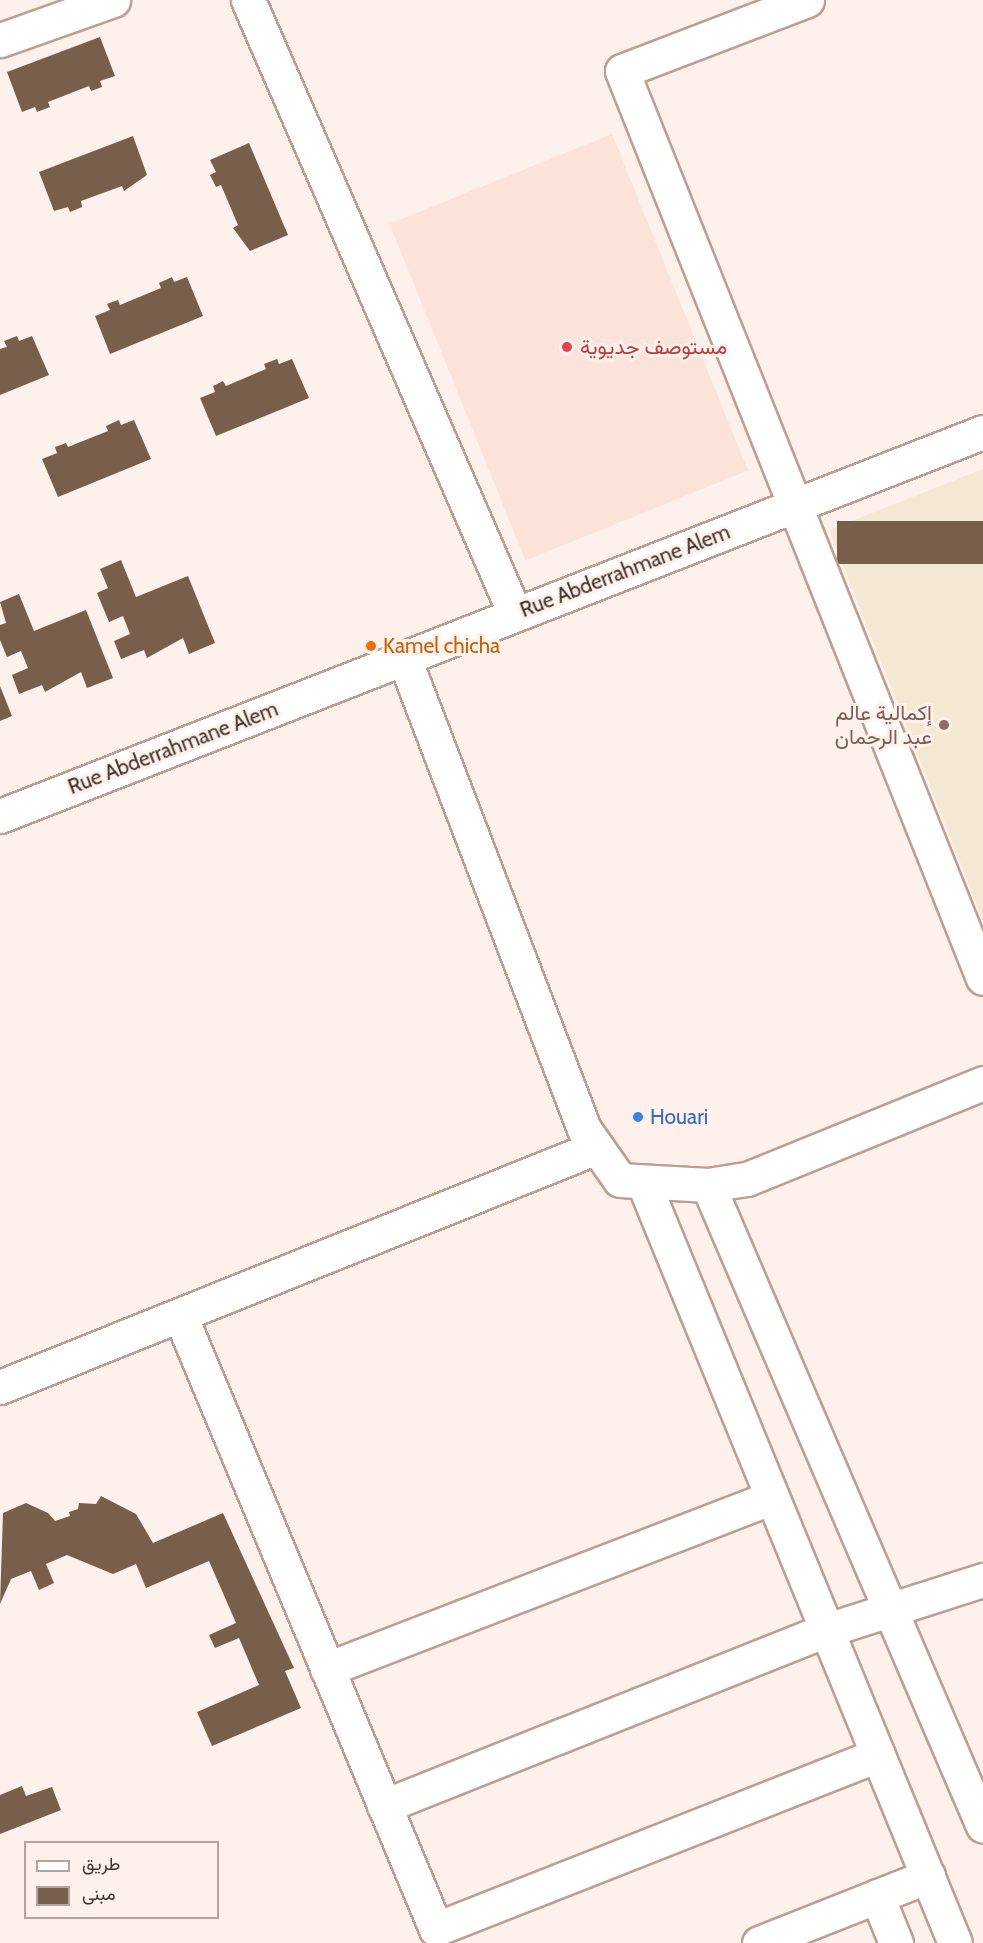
<!DOCTYPE html>
<meta charset="utf-8">
<style>
body{margin:0}
#map{position:relative;width:983px;height:1943px;overflow:hidden;background:#fef0eb;font-family:Cabin,Vazirmatn,sans-serif}
div>[style]{position:absolute}
[style*='--x']{left:calc(var(--x)*1px);top:calc(var(--y)*1px);width:calc(var(--w)*1px);rotate:calc(var(--a)*1deg)}
.education>*{inset:0;background:#f3e8d3}
.medical>*{inset:0;background:#fce3d9;transform-origin:0 0}
.building>*{inset:0;background:#775f4c;transform-origin:0 0}
.roads{filter:drop-shadow(2px 0 #be9e92) drop-shadow(-2px 0 #be9e92) drop-shadow(0 2px #be9e92) drop-shadow(0 -2px #be9e92)}
.street>*{height:33px;margin:-16.5px;padding:0 16.5px;transform-origin:16.5px;border-radius:16.5px;background:#fff}
.secondary>*{height:33px;margin:-16.5px;padding:0 16.5px;transform-origin:16.5px;border-radius:16.5px;background:#fff}
.primary>*{height:33px;margin:-16.5px;padding:0 16.5px;transform-origin:16.5px;border-radius:16.5px;background:#fff}
.dots>*{width:16px;height:16px;translate:-50% -50%;box-sizing:border-box;border:3px solid #fef0eb;border-radius:50%}
span{translate:-50% -50%;white-space:nowrap;text-align:center;line-height:1.15;-webkit-text-stroke:6px #fef0eb;paint-order:stroke}
.health-label{font-size:21px;color:#be3a42}
.left{translate:0 -50%;text-align:left}
.street-label{font-size:21px;color:#40332e}
.food-label{font-size:21px;color:#c56008}
.education-label{font-size:21px;color:#785e54}
.right{translate:-100% -50%;text-align:right}
.shop-label{font-size:21px;color:#366cbe}
.legend{position:absolute;left:24px;top:1841px;width:195px;height:78px;box-sizing:border-box;background:#fef0eb;border:2px solid #b2a49f;margin:0;padding:8px 10px;list-style:none;font-size:18px;color:#40332e}
.legend li{display:flex;align-items:center;gap:12px;height:30px}
.legend b{width:30px;border:2px solid #b2a49f}
</style>
<div id="map">
<div class="education">
<i style="clip-path:polygon(983px 469px,983px 920px,829px 530px)"></i>
</div>
<div class="medical">
<i style="left:612px;top:134px;width:363px;height:240px;rotate:68deg"></i>
</div>
<div class="building">
<i style="clip-path:polygon(100px 37px,115px 76px,100px 81px,102px 87px,91px 91px,89px 86px,48px 102px,50px 107px,37px 112px,35px 107px,22px 112px,7px 72px)"></i>
<i style="clip-path:polygon(133px 136px,147px 175px,124px 191px,122px 186px,81px 201px,82px 207px,70px 212px,68px 207px,54px 211px,39px 172px)"></i>
<i style="clip-path:polygon(249px 143px,288px 235px,250px 251px,233px 228px,238px 225px,221px 185px,216px 187px,210px 175px,216px 172px,210px 160px)"></i>
<i style="clip-path:polygon(172px 277px,174px 282px,187px 277px,203px 316px,110px 354px,95px 316px,110px 310px,107px 304px,118px 300px,120px 305px,161px 288px,159px 283px)"></i>
<i style="clip-path:polygon(17px 336px,19px 341px,32px 336px,49px 375px,0 395px,0 349px,7px 347px,4px 341px)"></i>
<i style="clip-path:polygon(277px 359px,279px 364px,292px 359px,309px 398px,216px 436px,200px 398px,215px 392px,213px 386px,223px 381px,226px 386px,266px 369px,264px 364px)"></i>
<i style="clip-path:polygon(119px 420px,121px 425px,134px 420px,151px 459px,58px 497px,42px 459px,57px 453px,55px 447px,66px 443px,68px 447px,108px 431px,106px 426px)"></i>
<i style="left:983px;top:521px;width:43px;height:146px;rotate:90deg"></i>
<i style="clip-path:polygon(121px 560px,136px 597px,188px 576px,215px 643px,189px 654px,183px 638px,147px 658px,144px 650px,121px 659px,114px 641px,130px 634px,123px 616px,109px 622px,97px 593px,108px 588px,100px 569px)"></i>
<i style="clip-path:polygon(19px 594px,34px 631px,86px 610px,113px 678px,87px 688px,81px 672px,45px 692px,42px 685px,19px 694px,12px 675px,28px 668px,21px 651px,7px 657px,0 640px,0 625px,6px 623px,0 602px)"></i>
<i style="clip-path:polygon(0 686px,12px 716px,0 721px)"></i>
<i style="clip-path:polygon(101px 1496px,136px 1514px,153px 1543px,223px 1513px,294px 1668px,285px 1671px,301px 1708px,212px 1746px,197px 1712px,259px 1685px,239px 1638px,215px 1648px,209px 1635px,236px 1623px,209px 1561px,146px 1588px,136px 1564px,113px 1574px,67px 1555px,46px 1564px,54px 1583px,39px 1590px,31px 1571px,11px 1579px,0 1604px,3px 1513px,26px 1503px,48px 1513px,55px 1521px,70px 1516px,69px 1512px,78px 1509px,79px 1503px,96px 1504px)"></i>
<i style="clip-path:polygon(22px 1786px,26px 1796px,52px 1787px,61px 1810px,0 1834px,0 1795px)"></i>
</div>
<div class="roads">
<div class="street">
<i style="--x:248;--y:0;--w:670;--a:66.5"></i>
<i style="--x:807;--y:0;--w:198;--a:159"></i>
<i style="--x:622;--y:71;--w:976;--a:68.3"></i>
<i style="--x:0;--y:40;--w:120;--a:-19.5"></i>
<i style="--x:404;--y:658;--w:504;--a:69.08"></i>
<i style="--x:584;--y:1129;--w:62;--a:54.8"></i>
<i style="--x:620;--y:1180;--w:88;--a:3.3"></i>
<i style="--x:708;--y:1185;--w:39;--a:-9"></i>
<i style="--x:747;--y:1179;--w:255;--a:-22.1"></i>
<i style="--x:180;--y:1315;--w:665;--a:67.37"></i>
<i style="--x:436;--y:1929;--w:475;--a:-21.5"></i>
<i style="--x:0;--y:1387;--w:643;--a:-21.9"></i>
<i style="--x:327;--y:1669;--w:477;--a:-21.1"></i>
<i style="--x:384;--y:1806;--w:477;--a:-21.7"></i>
<i style="--x:827;--y:1630;--w:164;--a:-17.8"></i>
<i style="--x:877;--y:1896;--w:51;--a:68"></i>
<i style="--x:759;--y:1943;--w:182;--a:-21.6"></i>
</div>
<div class="secondary">
<i style="--x:644;--y:1184;--w:820;--a:67.72"></i>
<i style="--x:708;--y:1185;--w:697;--a:66.78"></i>
</div>
<div class="primary">
<i style="--x:0;--y:816;--w:1055;--a:-21.34"></i>
</div>
</div>
<div class="dots">
<i style="left:567px;top:347px;background:#e0444e"></i>
<i style="left:371px;top:646px;background:#e8710a"></i>
<i style="left:944px;top:725px;background:#8d6e63"></i>
<i style="left:638px;top:1117px;background:#3f7fe0"></i>
</div>
<div class="health-label">
<span class="left" style="left:580px;top:347px">مستوصف جديوية</span>
</div>
<div class="street-label">
<span style="left:625px;top:571px;rotate:-21deg">Rue Abderrahmane Alem</span>
<span style="left:173px;top:748px;rotate:-21deg">Rue Abderrahmane Alem</span>
</div>
<div class="food-label">
<span class="left" style="left:383px;top:646px">Kamel chicha</span>
</div>
<div class="education-label">
<span class="right" style="left:932px;top:725px">إكمالية عالم<br>عبد الرحمان</span>
</div>
<div class="shop-label">
<span class="left" style="left:650px;top:1117px">Houari</span>
</div>
<ul class="legend">
<li><b style="height:8px;background:#fff"></b>طريق</li>
<li><b style="height:16px;background:#775f4c"></b>مبنى</li>
</ul>
</div>
